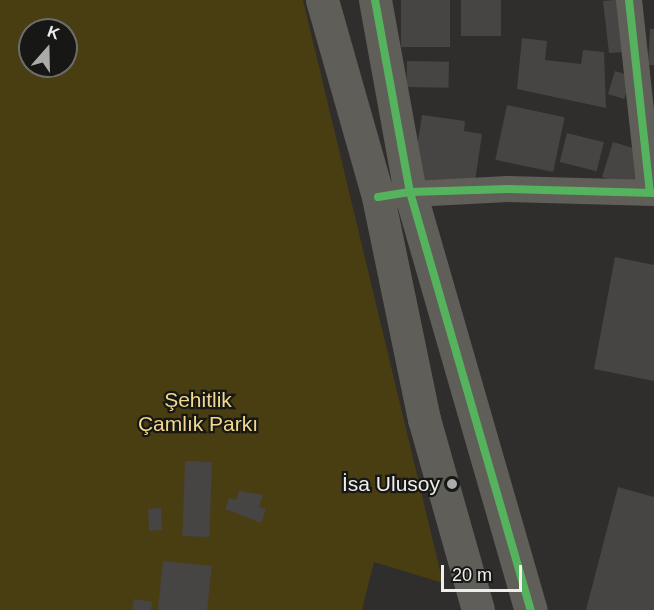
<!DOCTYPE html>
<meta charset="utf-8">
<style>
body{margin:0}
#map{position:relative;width:654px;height:610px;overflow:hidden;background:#2f2e2d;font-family:Arial,sans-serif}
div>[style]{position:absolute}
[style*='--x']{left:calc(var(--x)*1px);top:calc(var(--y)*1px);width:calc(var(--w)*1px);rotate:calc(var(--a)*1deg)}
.green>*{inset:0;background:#493d12}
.building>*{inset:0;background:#464544;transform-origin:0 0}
.minor>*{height:26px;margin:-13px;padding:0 13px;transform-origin:13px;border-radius:13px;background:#5f5e58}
.tertiary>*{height:33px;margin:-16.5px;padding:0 16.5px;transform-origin:16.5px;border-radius:16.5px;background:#5f5e58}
.cycleway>*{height:8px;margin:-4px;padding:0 4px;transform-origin:4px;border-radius:4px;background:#56b35d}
.dots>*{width:16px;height:16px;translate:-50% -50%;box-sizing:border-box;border:3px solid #171715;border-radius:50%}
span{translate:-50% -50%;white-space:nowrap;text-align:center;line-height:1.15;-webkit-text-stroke:4.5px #171715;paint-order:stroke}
.park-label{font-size:21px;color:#f1d88d}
.poi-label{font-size:21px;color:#eeeeec}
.right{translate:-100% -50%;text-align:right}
.north{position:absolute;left:18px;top:18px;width:60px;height:60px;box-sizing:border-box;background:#171715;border:2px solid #6d6d6b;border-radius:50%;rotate:20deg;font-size:16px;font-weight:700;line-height:24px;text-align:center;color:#eeeeec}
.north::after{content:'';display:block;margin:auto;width:21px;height:27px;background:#ababa9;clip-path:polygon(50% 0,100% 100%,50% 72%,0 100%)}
.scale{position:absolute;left:441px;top:565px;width:81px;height:27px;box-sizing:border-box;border:3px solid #eeeeec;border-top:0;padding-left:8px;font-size:18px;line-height:21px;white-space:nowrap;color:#eeeeec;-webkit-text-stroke:4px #171715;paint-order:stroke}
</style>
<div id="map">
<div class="green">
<i style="clip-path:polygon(evenodd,0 0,303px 0,443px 583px,374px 562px,362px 610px,0 610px,0 0,30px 30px,66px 30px,66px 66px,30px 66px,30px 30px)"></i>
</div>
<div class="building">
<i style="left:401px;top:0;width:49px;height:47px"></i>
<i style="left:461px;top:0;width:40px;height:36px"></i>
<i style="clip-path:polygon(614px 0,619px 0,625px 52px,609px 53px,603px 1px)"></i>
<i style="clip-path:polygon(650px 29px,654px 29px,654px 65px,648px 65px)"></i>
<i style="clip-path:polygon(522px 38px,547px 41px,545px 60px,581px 64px,583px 50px,604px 52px,606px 108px,517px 89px)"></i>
<i style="left:407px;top:61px;width:42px;height:26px;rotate:1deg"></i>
<i style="left:615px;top:71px;width:17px;height:24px;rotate:17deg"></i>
<i style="left:507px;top:105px;width:59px;height:56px;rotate:12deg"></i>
<i style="clip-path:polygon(422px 115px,465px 121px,464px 131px,482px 134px,474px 188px,412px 179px)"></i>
<i style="left:567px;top:133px;width:38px;height:30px;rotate:14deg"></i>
<i style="clip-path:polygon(613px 142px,640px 150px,634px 172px,640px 174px,636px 187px,602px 177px)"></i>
<i style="clip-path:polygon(615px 257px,654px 265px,654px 381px,594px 369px)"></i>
<i style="left:185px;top:461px;width:27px;height:75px;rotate:2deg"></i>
<i style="clip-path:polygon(618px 487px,654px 497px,654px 610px,586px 610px)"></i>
<i style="clip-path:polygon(239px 491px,263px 495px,259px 507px,266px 509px,261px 523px,225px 509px,229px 498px,236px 500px)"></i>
<i style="left:161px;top:508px;width:22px;height:13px;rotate:87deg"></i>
<i style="left:163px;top:561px;width:49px;height:49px;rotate:6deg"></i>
<i style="clip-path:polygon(134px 599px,152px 602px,151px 610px,132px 610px)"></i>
</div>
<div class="minor">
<i style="--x:629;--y:0;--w:193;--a:83.8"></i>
<i style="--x:393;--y:195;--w:115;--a:-3"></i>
<i style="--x:508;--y:189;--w:146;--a:1.6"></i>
</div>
<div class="tertiary">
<i style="--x:322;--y:0;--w:205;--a:74.1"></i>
<i style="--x:378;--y:197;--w:227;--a:78.3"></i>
<i style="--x:424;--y:419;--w:198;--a:74.2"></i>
<i style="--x:375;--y:0;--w:195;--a:79.7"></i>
<i style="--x:410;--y:192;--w:435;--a:73.9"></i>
</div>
<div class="cycleway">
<i style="--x:375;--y:0;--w:195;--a:79.7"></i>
<i style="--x:410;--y:192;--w:435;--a:73.9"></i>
<i style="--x:629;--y:0;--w:193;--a:83.8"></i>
<i style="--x:378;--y:197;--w:32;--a:-9"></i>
<i style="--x:410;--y:192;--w:98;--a:-1.8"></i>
<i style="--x:508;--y:189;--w:146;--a:1.6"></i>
</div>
<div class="dots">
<i style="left:452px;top:484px;background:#ababa9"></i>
</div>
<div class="park-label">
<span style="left:198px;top:412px">Şehitlik<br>Çamlık Parkı</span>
</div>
<div class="poi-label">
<span class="right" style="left:440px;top:484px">İsa Ulusoy</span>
</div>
<div class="north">K</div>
<div class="scale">20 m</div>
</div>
